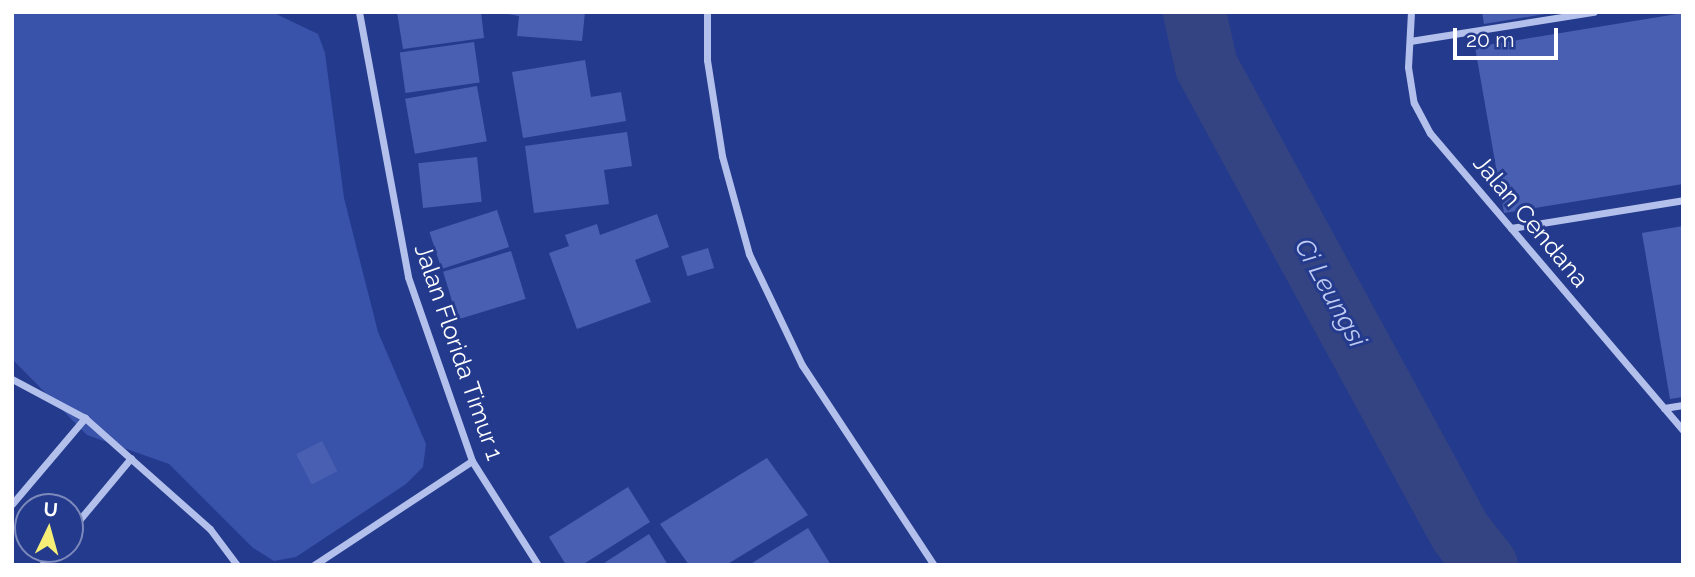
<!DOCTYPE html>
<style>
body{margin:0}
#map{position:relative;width:1695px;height:577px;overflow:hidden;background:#243a8d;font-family:Raleway,sans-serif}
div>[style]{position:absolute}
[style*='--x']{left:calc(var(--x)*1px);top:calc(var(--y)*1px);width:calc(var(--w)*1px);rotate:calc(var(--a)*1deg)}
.green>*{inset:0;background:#3952aa}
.river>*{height:63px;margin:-31.5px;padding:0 31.5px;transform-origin:31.5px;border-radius:31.5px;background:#344482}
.building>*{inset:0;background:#4960b2;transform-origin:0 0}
.street>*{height:7px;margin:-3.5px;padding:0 3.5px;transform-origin:3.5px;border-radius:3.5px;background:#b3c0eb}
span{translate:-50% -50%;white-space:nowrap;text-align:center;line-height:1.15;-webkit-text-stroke:6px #243a8d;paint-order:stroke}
.street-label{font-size:24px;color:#fff}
.water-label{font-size:26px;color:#bfcbf2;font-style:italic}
.frame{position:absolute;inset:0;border:14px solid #fff;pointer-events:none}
.north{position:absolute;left:14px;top:493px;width:70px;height:70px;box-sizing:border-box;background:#243a8d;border:2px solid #7c89bb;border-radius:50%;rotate:5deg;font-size:19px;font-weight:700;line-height:28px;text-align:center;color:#fff}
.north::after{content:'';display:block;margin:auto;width:24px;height:32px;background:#f5ee77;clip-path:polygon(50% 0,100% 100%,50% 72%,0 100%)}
.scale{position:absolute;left:1453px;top:28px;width:105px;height:32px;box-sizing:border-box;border:4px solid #fff;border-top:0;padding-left:9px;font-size:21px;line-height:24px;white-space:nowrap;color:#fff;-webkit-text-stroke:5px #243a8d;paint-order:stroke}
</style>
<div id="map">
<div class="green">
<i style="clip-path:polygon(12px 12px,272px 12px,318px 34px,325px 53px,344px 198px,378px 332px,426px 444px,423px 467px,406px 484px,296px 557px,274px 561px,253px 548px,169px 464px,87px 435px,12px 359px)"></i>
</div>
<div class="river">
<i style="--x:1194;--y:12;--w:55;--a:77.5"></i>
<i style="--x:1206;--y:66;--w:531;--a:61.41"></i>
<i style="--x:1460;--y:532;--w:42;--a:51.8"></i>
</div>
<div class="building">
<i style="clip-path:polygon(397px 12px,481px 12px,484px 38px,403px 49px)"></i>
<i style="clip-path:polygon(496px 12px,585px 12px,582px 41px,517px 36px,519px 16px)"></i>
<i style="clip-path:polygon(1482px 12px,1545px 12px,1545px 14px,1484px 24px)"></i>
<i style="clip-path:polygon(1683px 13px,1683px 184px,1504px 213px,1475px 47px)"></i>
<i style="left:474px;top:42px;width:41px;height:75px;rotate:82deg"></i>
<i style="clip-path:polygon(585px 60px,591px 97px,621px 92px,626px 121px,523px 138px,512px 72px)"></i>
<i style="left:477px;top:86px;width:56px;height:73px;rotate:80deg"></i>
<i style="clip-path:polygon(627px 132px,632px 166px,604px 170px,609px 204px,534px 213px,525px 146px)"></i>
<i style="left:477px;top:157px;width:45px;height:59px;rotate:84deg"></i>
<i style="left:497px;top:210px;width:39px;height:71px;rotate:72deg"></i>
<i style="clip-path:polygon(657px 214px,669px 247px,635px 260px,651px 302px,577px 329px,549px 253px,569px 246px,565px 235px,597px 224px,600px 235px)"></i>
<i style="clip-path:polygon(1683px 226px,1683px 397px,1670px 399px,1642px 233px)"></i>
<i style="left:708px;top:248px;width:21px;height:28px;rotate:73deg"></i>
<i style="left:511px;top:251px;width:50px;height:71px;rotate:73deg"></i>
<i style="left:322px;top:441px;width:34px;height:29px;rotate:63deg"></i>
<i style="clip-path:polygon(767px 458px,808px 515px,726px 565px,689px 565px,660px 524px)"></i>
<i style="clip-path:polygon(628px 487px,650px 522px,582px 565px,566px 565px,549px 537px)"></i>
<i style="clip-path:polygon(808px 528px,831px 565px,749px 565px)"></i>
<i style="clip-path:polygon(649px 534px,668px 565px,601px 565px)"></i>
</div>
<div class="street">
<i style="--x:359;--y:12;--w:269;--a:79.5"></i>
<i style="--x:408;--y:277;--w:195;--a:70.8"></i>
<i style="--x:472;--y:461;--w:123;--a:57.6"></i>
<i style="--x:707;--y:12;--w:48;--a:90"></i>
<i style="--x:707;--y:60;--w:97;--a:81.1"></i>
<i style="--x:722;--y:156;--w:102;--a:74.6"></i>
<i style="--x:749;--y:254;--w:123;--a:64.5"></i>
<i style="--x:802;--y:365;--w:240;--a:56.6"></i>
<i style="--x:1411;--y:12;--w:55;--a:93.1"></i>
<i style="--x:1408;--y:67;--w:36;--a:81"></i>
<i style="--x:1414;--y:103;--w:34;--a:62"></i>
<i style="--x:1430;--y:133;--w:390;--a:49.6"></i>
<i style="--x:1410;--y:41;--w:186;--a:-9"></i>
<i style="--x:1511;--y:228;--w:174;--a:-9.2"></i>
<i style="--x:12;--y:379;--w:83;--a:28.1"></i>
<i style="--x:85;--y:418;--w:167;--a:41.6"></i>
<i style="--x:210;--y:529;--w:45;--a:53.1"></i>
<i style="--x:1664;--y:408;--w:19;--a:-9"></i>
<i style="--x:12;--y:504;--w:113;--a:-49.7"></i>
<i style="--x:70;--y:531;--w:95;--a:-50.1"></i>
<i style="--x:42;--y:565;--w:21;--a:-51"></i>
<i style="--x:314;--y:565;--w:189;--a:-33.4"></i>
</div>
<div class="street-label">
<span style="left:1531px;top:221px;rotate:50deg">Jalan Cendana</span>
<span style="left:459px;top:352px;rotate:71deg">Jalan Florida Timur 1</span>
</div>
<div class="water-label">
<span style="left:1330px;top:293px;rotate:61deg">Ci Leungsi</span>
</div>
<div class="frame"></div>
<div class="north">U</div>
<div class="scale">20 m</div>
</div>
